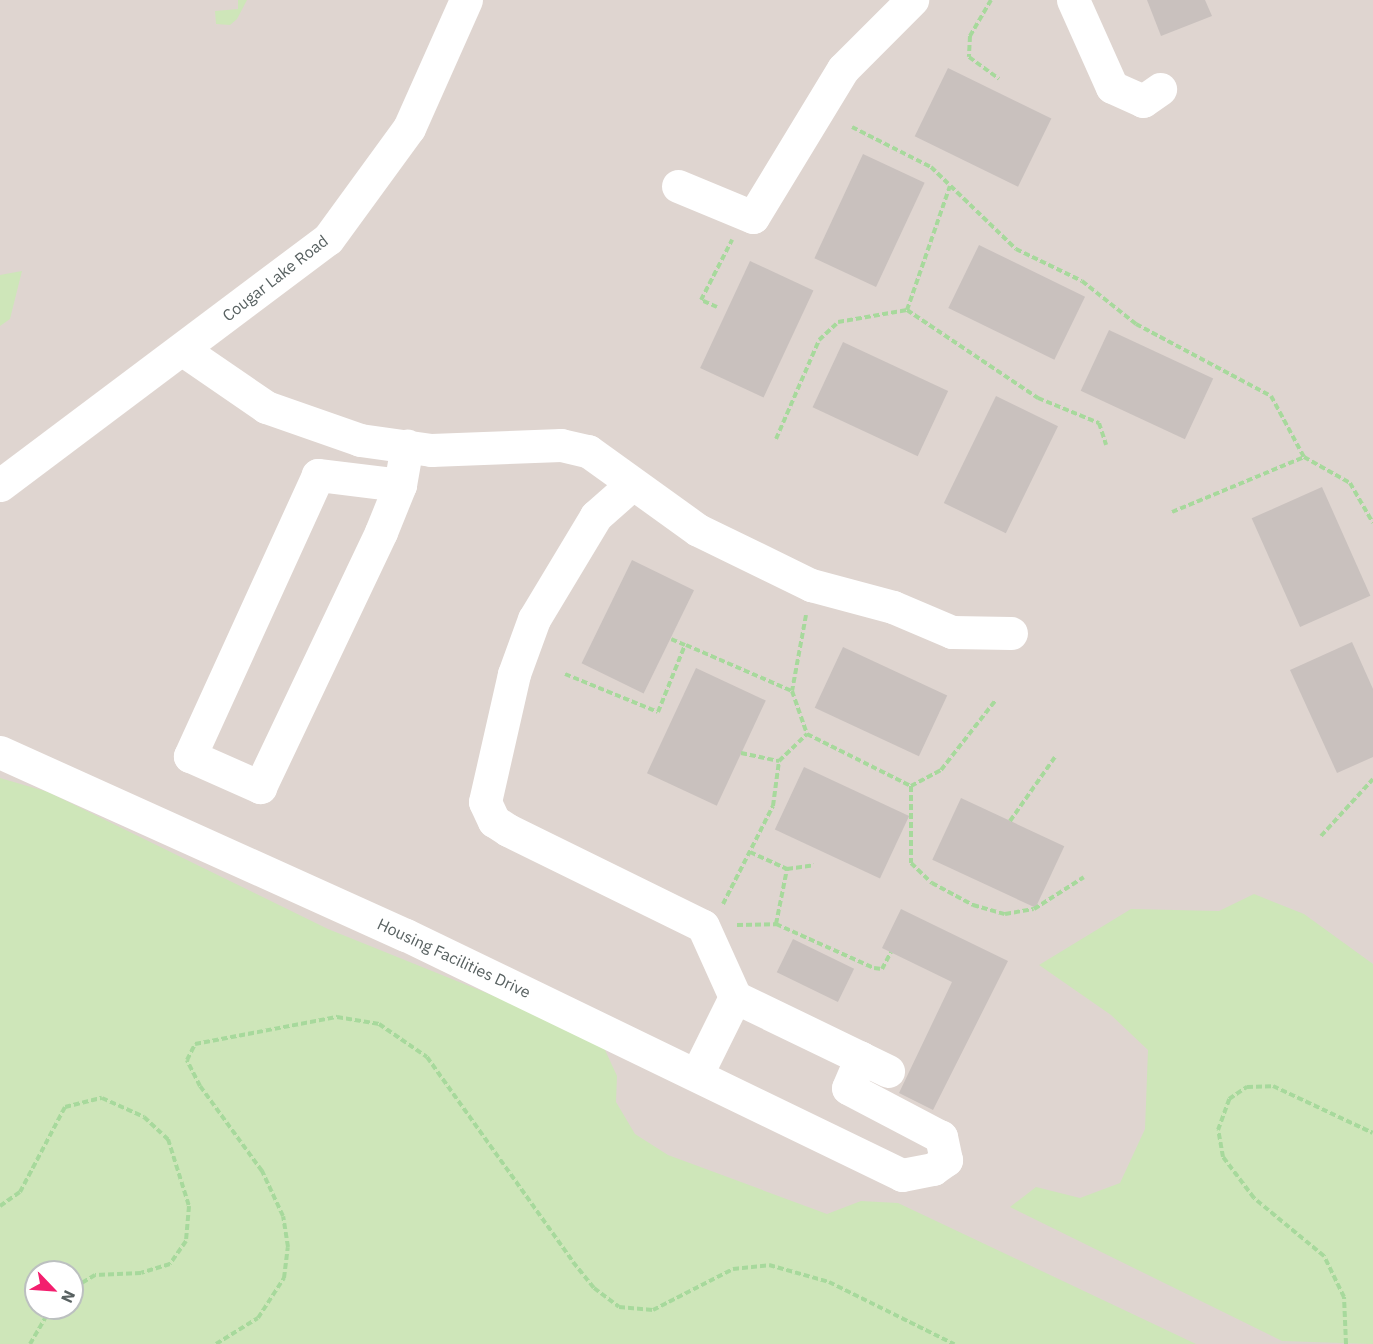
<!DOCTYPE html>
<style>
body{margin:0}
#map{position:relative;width:1373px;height:1344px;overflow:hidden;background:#ede3df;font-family:"IBM Plex Sans",sans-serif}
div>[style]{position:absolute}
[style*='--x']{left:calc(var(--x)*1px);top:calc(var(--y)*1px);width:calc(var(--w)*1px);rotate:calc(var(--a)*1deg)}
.education>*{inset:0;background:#dfd5d0}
.green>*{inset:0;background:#cee6b9}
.building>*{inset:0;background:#c9c1be;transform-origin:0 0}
.path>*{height:4px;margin-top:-2px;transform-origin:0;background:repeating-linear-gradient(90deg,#a7d99c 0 6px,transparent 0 9px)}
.minor>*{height:33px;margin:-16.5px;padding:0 16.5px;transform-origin:16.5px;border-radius:16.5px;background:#fff}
span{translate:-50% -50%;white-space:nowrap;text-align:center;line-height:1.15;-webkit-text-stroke:6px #fff;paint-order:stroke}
.street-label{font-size:16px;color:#586161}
.north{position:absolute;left:24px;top:1260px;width:60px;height:60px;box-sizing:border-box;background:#fff;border:2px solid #bcc0c0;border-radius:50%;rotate:115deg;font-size:16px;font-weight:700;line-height:24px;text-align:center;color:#586161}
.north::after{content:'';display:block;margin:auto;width:21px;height:27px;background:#f31e6e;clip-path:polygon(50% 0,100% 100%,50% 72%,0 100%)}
</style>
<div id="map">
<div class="education">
<i style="clip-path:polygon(evenodd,0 0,1373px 0,1373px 1344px,0 1344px,0 0,36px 1272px,72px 1272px,72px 1308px,36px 1308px,36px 1272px)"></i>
</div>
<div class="green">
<i style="clip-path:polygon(238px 0,247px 0,237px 19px,230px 25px,216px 24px,215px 11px,238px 9px)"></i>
<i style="clip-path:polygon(22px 271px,10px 319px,0 326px,0 275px)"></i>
<i style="clip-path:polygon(evenodd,0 778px,48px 792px,328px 929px,600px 1039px,617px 1076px,616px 1102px,635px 1134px,668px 1155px,827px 1214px,861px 1201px,898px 1203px,1196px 1344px,0 1344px,0 778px,36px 1272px,72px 1272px,72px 1308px,36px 1308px,36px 1272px)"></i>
<i style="clip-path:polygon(1254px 894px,1304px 914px,1373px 964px,1373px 1344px,1282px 1341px,1010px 1207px,1036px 1187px,1080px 1198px,1120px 1183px,1145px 1129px,1148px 1050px,1111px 1015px,1039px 965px,1131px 909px,1219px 911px)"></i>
</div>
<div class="building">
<i style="clip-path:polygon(1147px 0,1205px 0,1212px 16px,1161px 36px)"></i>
<i style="left:948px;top:68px;width:115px;height:76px;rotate:26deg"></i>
<i style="left:863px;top:154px;width:68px;height:115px;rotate:25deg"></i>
<i style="left:979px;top:245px;width:118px;height:70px;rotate:26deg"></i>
<i style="left:750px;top:261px;width:70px;height:118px;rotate:25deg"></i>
<i style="left:1109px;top:330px;width:115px;height:67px;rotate:25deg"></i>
<i style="left:843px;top:342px;width:116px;height:72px;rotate:25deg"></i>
<i style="left:996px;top:396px;width:69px;height:119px;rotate:26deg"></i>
<i style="left:1322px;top:487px;width:119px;height:77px;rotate:66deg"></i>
<i style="left:632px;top:560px;width:69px;height:115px;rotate:26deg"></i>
<i style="clip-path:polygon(1352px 642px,1373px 689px,1373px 757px,1337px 773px,1290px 670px)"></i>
<i style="left:843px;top:647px;width:115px;height:67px;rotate:25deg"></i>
<i style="left:696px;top:668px;width:77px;height:116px;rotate:25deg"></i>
<i style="left:804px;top:767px;width:116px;height:69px;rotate:25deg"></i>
<i style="left:961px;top:798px;width:114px;height:68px;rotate:25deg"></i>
<i style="clip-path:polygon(901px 909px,1008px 961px,933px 1110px,899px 1093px,952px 982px,882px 948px)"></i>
<i style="left:793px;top:939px;width:68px;height:37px;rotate:26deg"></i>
</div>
<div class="path">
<i style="--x:991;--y:0;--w:42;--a:120.3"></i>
<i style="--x:970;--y:36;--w:21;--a:93"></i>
<i style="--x:969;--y:57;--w:37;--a:36"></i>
<i style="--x:852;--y:127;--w:89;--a:26.9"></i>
<i style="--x:931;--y:167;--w:118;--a:44"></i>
<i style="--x:1016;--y:249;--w:73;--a:25.9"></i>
<i style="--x:1082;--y:281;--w:69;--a:38.5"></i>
<i style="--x:1136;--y:324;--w:153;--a:28.1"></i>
<i style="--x:1271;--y:396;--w:69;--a:61.6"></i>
<i style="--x:1304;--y:457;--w:53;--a:29.5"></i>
<i style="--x:1350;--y:483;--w:46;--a:60.1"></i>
<i style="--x:717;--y:307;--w:17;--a:-156"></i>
<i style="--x:701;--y:300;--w:68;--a:-62.7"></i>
<i style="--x:907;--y:310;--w:158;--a:33.9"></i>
<i style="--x:1038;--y:398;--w:66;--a:22.3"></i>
<i style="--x:1099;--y:423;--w:23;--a:72"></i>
<i style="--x:776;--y:439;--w:108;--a:-66.5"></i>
<i style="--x:819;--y:340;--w:26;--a:-43"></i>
<i style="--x:838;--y:322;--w:70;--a:-9.9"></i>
<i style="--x:907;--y:310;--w:131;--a:-70.9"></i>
<i style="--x:1172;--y:512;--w:143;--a:-22.6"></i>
<i style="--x:806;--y:615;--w:77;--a:100.4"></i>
<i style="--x:792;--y:691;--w:46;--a:70.8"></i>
<i style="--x:807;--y:734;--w:116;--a:26.6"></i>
<i style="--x:686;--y:645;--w:116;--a:23.5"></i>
<i style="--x:565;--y:674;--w:100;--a:22.2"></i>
<i style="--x:658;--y:712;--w:72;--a:-68.1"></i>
<i style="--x:685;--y:645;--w:15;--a:-157"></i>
<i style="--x:741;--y:753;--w:39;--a:12"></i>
<i style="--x:911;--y:786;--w:77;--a:90"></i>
<i style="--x:911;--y:863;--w:29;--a:44"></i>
<i style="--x:932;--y:883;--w:47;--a:28.2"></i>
<i style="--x:973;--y:905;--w:33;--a:16"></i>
<i style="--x:1005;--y:914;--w:29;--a:-10"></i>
<i style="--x:1034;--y:909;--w:59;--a:-32.6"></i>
<i style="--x:911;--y:786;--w:34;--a:-28"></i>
<i style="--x:941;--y:770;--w:88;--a:-52"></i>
<i style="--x:1010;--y:821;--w:78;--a:-54.9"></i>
<i style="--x:1321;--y:836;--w:77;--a:-47.6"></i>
<i style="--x:750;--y:852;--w:41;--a:24.7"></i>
<i style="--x:787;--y:869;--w:27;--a:-8"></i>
<i style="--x:723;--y:904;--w:110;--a:-63"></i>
<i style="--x:773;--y:806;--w:45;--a:-82.4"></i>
<i style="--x:779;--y:761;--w:39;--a:-44"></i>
<i style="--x:776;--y:924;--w:56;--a:-78.7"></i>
<i style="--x:737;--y:925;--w:39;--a:-1"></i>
<i style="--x:776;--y:924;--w:107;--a:24.2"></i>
<i style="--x:874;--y:968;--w:8;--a:7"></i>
<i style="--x:882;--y:969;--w:19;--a:-62"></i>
<i style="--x:0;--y:1206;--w:24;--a:-35"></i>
<i style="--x:20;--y:1192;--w:96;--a:-62.1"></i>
<i style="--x:65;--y:1107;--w:38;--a:-14"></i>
<i style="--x:102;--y:1098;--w:46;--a:24.3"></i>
<i style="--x:144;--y:1117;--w:33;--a:43"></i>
<i style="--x:168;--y:1139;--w:70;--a:72.6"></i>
<i style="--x:189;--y:1206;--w:35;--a:95"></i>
<i style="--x:186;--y:1241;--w:28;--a:125"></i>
<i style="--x:170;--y:1264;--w:30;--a:163"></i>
<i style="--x:141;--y:1273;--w:46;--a:177.5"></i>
<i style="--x:95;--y:1275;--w:27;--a:149"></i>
<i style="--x:30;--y:1344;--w:42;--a:-59.7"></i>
<i style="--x:216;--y:1344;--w:49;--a:-31.8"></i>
<i style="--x:258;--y:1318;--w:48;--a:-57"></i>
<i style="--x:284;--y:1278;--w:31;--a:-83"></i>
<i style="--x:288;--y:1247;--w:31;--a:-99"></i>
<i style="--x:283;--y:1216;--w:50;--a:-115"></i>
<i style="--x:262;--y:1171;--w:105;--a:-126.1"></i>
<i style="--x:200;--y:1086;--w:29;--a:-117"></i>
<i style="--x:187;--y:1060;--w:18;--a:-63"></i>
<i style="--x:195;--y:1044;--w:145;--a:-10.8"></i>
<i style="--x:337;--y:1017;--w:43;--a:9.5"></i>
<i style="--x:379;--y:1024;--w:58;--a:34.5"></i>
<i style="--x:427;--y:1057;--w:252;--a:54.5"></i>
<i style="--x:573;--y:1262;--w:33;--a:51"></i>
<i style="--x:594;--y:1288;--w:31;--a:37"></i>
<i style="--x:619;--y:1307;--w:34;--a:5"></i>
<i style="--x:653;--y:1310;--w:90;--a:-27.1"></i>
<i style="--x:733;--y:1269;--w:36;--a:-6"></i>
<i style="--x:769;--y:1265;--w:62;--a:15.8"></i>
<i style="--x:829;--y:1282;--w:140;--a:26.4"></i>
<i style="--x:1346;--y:1344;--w:47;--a:-92.4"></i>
<i style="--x:1344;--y:1297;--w:46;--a:-116"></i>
<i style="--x:1324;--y:1256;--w:91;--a:-140.4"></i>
<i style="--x:1254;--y:1198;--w:51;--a:-127.1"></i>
<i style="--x:1223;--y:1157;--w:27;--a:-100"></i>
<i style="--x:1218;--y:1130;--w:33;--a:-70"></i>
<i style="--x:1229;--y:1099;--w:22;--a:-34"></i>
<i style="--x:1247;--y:1087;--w:26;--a:-2"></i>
<i style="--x:1273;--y:1086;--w:110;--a:25.2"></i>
</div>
<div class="minor">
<i style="--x:1073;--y:0;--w:95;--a:65.9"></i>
<i style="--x:1112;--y:87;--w:34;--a:24"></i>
<i style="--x:1143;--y:101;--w:21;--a:-35"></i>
<i style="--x:678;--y:186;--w:81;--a:22.5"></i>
<i style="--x:753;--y:217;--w:173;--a:-58.7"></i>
<i style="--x:843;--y:69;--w:98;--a:-45"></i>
<i style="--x:183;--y:350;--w:101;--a:34.5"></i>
<i style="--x:266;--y:407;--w:100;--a:19.3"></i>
<i style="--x:360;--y:440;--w:72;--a:8"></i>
<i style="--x:431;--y:450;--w:130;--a:-2.2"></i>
<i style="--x:561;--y:445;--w:28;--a:13"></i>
<i style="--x:588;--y:451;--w:135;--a:35.7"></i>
<i style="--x:698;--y:530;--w:126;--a:26"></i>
<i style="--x:811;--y:585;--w:85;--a:15"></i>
<i style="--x:893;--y:607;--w:64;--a:23"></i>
<i style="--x:952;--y:632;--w:59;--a:1"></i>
<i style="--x:0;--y:485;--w:410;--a:-36.9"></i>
<i style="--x:328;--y:239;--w:137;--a:-53.9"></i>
<i style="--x:409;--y:128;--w:140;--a:-66"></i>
<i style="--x:400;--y:485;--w:83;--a:-173"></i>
<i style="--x:318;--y:475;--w:309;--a:114.5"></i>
<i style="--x:190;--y:756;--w:77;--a:23.9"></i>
<i style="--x:260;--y:787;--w:282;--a:-64.6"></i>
<i style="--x:381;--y:532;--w:51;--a:-68"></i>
<i style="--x:400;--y:485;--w:40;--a:-80"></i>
<i style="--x:631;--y:485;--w:47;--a:138.5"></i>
<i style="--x:596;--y:516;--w:120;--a:121"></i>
<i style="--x:534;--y:619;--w:59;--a:110"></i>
<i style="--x:514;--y:674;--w:131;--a:102.8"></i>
<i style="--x:485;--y:802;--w:21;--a:65"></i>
<i style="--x:494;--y:821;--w:17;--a:33"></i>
<i style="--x:508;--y:830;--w:217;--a:26.2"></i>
<i style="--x:703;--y:926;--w:78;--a:65.7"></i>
<i style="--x:735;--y:997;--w:84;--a:116.3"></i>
<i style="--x:0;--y:752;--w:445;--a:24.3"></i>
<i style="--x:406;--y:935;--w:551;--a:25.82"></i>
<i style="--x:902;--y:1175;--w:32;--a:-11"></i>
<i style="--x:933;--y:1169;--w:16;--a:-35"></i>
<i style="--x:946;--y:1160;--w:24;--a:-102"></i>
<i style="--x:941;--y:1137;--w:105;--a:-152.2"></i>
<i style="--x:848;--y:1088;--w:33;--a:-67"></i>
<i style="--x:735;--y:997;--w:170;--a:25.8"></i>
</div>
<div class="street-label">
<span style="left:275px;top:278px;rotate:-38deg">Cougar Lake Road</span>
<span style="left:454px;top:958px;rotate:25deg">Housing Facilities Drive</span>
</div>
<div class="north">N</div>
</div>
